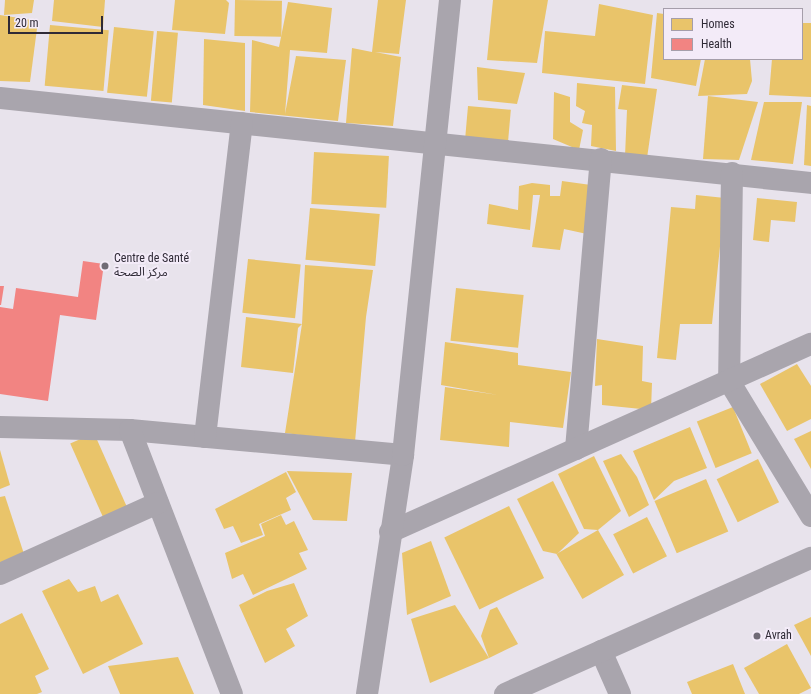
<!DOCTYPE html>
<meta charset="utf-8">
<style>
body{margin:0}
#map{position:relative;width:811px;height:694px;overflow:hidden;background:#e8e3ec;font-family:"Roboto Condensed","Noto Sans Arabic",sans-serif}
div>[style]{position:absolute}
[style*='--x']{left:calc(var(--x)*1px);top:calc(var(--y)*1px);width:calc(var(--w)*1px);rotate:calc(var(--a)*1deg)}
.homes>*{inset:0;background:#e9c46a;transform-origin:0 0}
.health>*{inset:0;background:#f28482}
.minor>*{height:22px;margin:-11px;padding:0 11px;transform-origin:11px;border-radius:11px;background:#a9a5ad}
.dots>*{width:11px;height:11px;translate:-50% -50%;box-sizing:border-box;border:2px solid #f3ebf8;border-radius:50%}
span{translate:-50% -50%;white-space:nowrap;text-align:center;line-height:1.15;-webkit-text-stroke:4px #f3ebf8;paint-order:stroke}
.poi-label{font-size:12px;color:#2f2a36}
.left{translate:0 -50%;text-align:left}
.legend{position:absolute;left:663px;top:8px;width:140px;height:52px;box-sizing:border-box;background:#f3ebf8;border:1px solid #a59eaa;margin:0;padding:5px 7px;list-style:none;font-size:12px;color:#2f2a36}
.legend li{display:flex;align-items:center;gap:8px;height:20px}
.legend b{width:20px;border:1px solid #a59eaa}
.scale{position:absolute;left:8px;top:16px;width:95px;height:18px;box-sizing:border-box;border:2px solid #2f2a36;border-top:0;padding-left:5px;font-size:12px;line-height:14px;white-space:nowrap;color:#2f2a36;-webkit-text-stroke:3px #f3ebf8;paint-order:stroke}
</style>
<div id="map">
<div class="homes">
<i style="clip-path:polygon(5px 0,34px 0,32px 13px,4px 15px)"></i>
<i style="clip-path:polygon(54px 0,105px 0,103px 27px,52px 21px)"></i>
<i style="clip-path:polygon(175px 0,226px 0,229px 3px,225px 34px,172px 30px)"></i>
<i style="left:235px;top:0;width:47px;height:36px;rotate:1deg"></i>
<i style="clip-path:polygon(378px 0,406px 0,399px 54px,375px 52px,401px 57px,393px 126px,346px 123px,352px 48px,372px 52px)"></i>
<i style="clip-path:polygon(493px 0,548px 0,537px 63px,487px 60px)"></i>
<i style="clip-path:polygon(288px 2px,332px 8px,327px 53px,290px 50px,285px 114px,296px 56px,346px 60px,338px 121px,250px 112px,252px 40px,279px 47px)"></i>
<i style="clip-path:polygon(599px 4px,653px 15px,645px 84px,542px 73px,545px 31px,595px 36px)"></i>
<i style="clip-path:polygon(657px 13px,664px 14px,664px 59px,701px 59px,696px 86px,651px 78px)"></i>
<i style="clip-path:polygon(0 15px,38px 21px,30px 82px,0 81px)"></i>
<i style="clip-path:polygon(802px 23px,811px 23px,811px 97px,769px 95px,772px 59px,802px 59px)"></i>
<i style="left:50px;top:25px;width:59px;height:61px;rotate:5deg"></i>
<i style="left:114px;top:27px;width:40px;height:66px;rotate:6deg"></i>
<i style="left:157px;top:31px;width:21px;height:70px;rotate:5deg"></i>
<i style="clip-path:polygon(204px 39px,245px 43px,245px 111px,203px 105px)"></i>
<i style="clip-path:polygon(705px 59px,750px 59px,752px 81px,747px 94px,698px 96px)"></i>
<i style="clip-path:polygon(477px 67px,525px 73px,517px 104px,478px 100px)"></i>
<i style="clip-path:polygon(577px 83px,615px 87px,616px 151px,591px 146px,592px 125px,582px 123px,585px 111px,576px 106px)"></i>
<i style="clip-path:polygon(622px 85px,657px 89px,647px 158px,625px 156px,627px 110px,618px 109px)"></i>
<i style="clip-path:polygon(554px 92px,570px 97px,570px 122px,583px 130px,579px 150px,553px 139px)"></i>
<i style="clip-path:polygon(708px 96px,758px 102px,739px 160px,703px 159px)"></i>
<i style="clip-path:polygon(764px 102px,802px 102px,793px 164px,751px 160px)"></i>
<i style="clip-path:polygon(807px 105px,811px 106px,811px 166px,804px 165px)"></i>
<i style="left:468px;top:106px;width:43px;height:35px;rotate:5deg"></i>
<i style="left:314px;top:152px;width:75px;height:52px;rotate:3deg"></i>
<i style="clip-path:polygon(562px 181px,591px 185px,587px 234px,564px 229px,560px 250px,532px 247px,540px 195px,533px 195px,530px 230px,487px 224px,489px 204px,518px 210px,519px 186px,532px 183px,550px 185px,550px 196px,560px 196px)"></i>
<i style="clip-path:polygon(696px 195px,725px 198px,712px 324px,680px 324px,676px 360px,657px 358px,671px 207px,695px 209px)"></i>
<i style="clip-path:polygon(757px 198px,797px 202px,795px 222px,771px 220px,769px 242px,753px 240px)"></i>
<i style="left:310px;top:208px;width:70px;height:52px;rotate:5deg"></i>
<i style="left:248px;top:259px;width:53px;height:54px;rotate:6deg"></i>
<i style="clip-path:polygon(305px 265px,373px 270px,366px 317px,355px 442px,285px 433px,302px 324px,298px 328px,293px 373px,241px 367px,246px 317px,302px 324px)"></i>
<i style="left:456px;top:288px;width:68px;height:53px;rotate:6deg"></i>
<i style="clip-path:polygon(597px 339px,643px 346px,642px 381px,652px 383px,651px 410px,602px 405px,602px 385px,595px 386px)"></i>
<i style="clip-path:polygon(445px 342px,518px 353px,518px 365px,571px 372px,563px 428px,510px 422px,509px 447px,440px 440px,445px 387px,498px 395px,441px 385px)"></i>
<i style="clip-path:polygon(797px 364px,811px 386px,811px 419px,787px 431px,760px 384px)"></i>
<i style="left:733px;top:407px;width:50px;height:39px;rotate:68deg"></i>
<i style="clip-path:polygon(690px 427px,707px 468px,674px 481px,654px 500px,633px 451px)"></i>
<i style="clip-path:polygon(811px 431px,811px 469px,794px 439px)"></i>
<i style="left:94px;top:433px;width:84px;height:26px;rotate:66deg"></i>
<i style="clip-path:polygon(0 450px,10px 485px,0 489px)"></i>
<i style="clip-path:polygon(621px 454px,637px 477px,649px 505px,629px 517px,603px 461px)"></i>
<i style="clip-path:polygon(594px 456px,621px 511px,598px 530px,584px 529px,558px 474px)"></i>
<i style="left:758px;top:459px;width:48px;height:46px;rotate:64deg"></i>
<i style="clip-path:polygon(287px 471px,352px 473px,347px 521px,313px 520px)"></i>
<i style="clip-path:polygon(286px 472px,296px 492px,286px 498px,291px 510px,259px 524px,263px 535px,241px 543px,233px 526px,224px 529px,215px 509px)"></i>
<i style="left:706px;top:479px;width:57px;height:56px;rotate:67deg"></i>
<i style="clip-path:polygon(553px 481px,579px 533px,557px 554px,543px 551px,517px 499px)"></i>
<i style="clip-path:polygon(5px 496px,25px 557px,0 568px,0 497px)"></i>
<i style="left:509px;top:506px;width:80px;height:72px;rotate:64deg"></i>
<i style="clip-path:polygon(281px 515px,286px 525px,294px 521px,308px 550px,299px 553px,307px 569px,253px 595px,243px 574px,232px 579px,225px 553px,265px 536px,261px 524px)"></i>
<i style="left:647px;top:517px;width:44px;height:38px;rotate:63deg"></i>
<i style="left:598px;top:530px;width:52px;height:48px;rotate:60deg"></i>
<i style="clip-path:polygon(431px 541px,451px 596px,407px 615px,402px 553px)"></i>
<i style="clip-path:polygon(69px 579px,78px 592px,95px 586px,101px 602px,118px 594px,143px 644px,83px 674px,42px 591px)"></i>
<i style="clip-path:polygon(294px 583px,308px 616px,286px 629px,295px 646px,265px 663px,239px 605px,267px 591px)"></i>
<i style="clip-path:polygon(455px 605px,489px 658px,430px 683px,411px 619px)"></i>
<i style="clip-path:polygon(497px 607px,518px 644px,489px 658px,481px 636px,490px 610px)"></i>
<i style="clip-path:polygon(22px 613px,49px 669px,35px 676px,42px 692px,37px 694px,0 694px,0 624px)"></i>
<i style="clip-path:polygon(811px 617px,811px 656px,794px 625px)"></i>
<i style="clip-path:polygon(787px 644px,811px 688px,799px 694px,759px 694px,744px 668px)"></i>
<i style="clip-path:polygon(178px 657px,194px 694px,120px 694px,108px 666px)"></i>
<i style="clip-path:polygon(733px 664px,745px 694px,692px 694px,687px 682px)"></i>
</div>
<div class="health">
<i style="clip-path:polygon(83px 261px,104px 264px,96px 320px,60px 315px,48px 401px,0 394px,0 307px,13px 309px,16px 288px,78px 297px)"></i>
<i style="clip-path:polygon(0 286px,4px 286px,1px 305px,0 305px)"></i>
</div>
<div class="minor">
<i style="--x:0;--y:98;--w:815;--a:5.98"></i>
<i style="--x:732;--y:173;--w:208;--a:90.8"></i>
<i style="--x:729;--y:381;--w:158;--a:58.7"></i>
<i style="--x:0;--y:427;--w:130;--a:1.3"></i>
<i style="--x:130;--y:430;--w:274;--a:5.2"></i>
<i style="--x:130;--y:430;--w:283;--a:68.9"></i>
<i style="--x:205;--y:437;--w:316;--a:-83.3"></i>
<i style="--x:576;--y:449;--w:291;--a:-85.1"></i>
<i style="--x:390;--y:532;--w:461;--a:-24.1"></i>
<i style="--x:0;--y:574;--w:173;--a:-24.2"></i>
<i style="--x:601;--y:651;--w:47;--a:66.2"></i>
<i style="--x:367;--y:694;--w:242;--a:-81.4"></i>
<i style="--x:403;--y:455;--w:457;--a:-84.1"></i>
<i style="--x:505;--y:694;--w:335;--a:-24"></i>
</div>
<div class="dots">
<i style="left:105px;top:266px;background:#706b76"></i>
<i style="left:757px;top:636px;background:#706b76"></i>
</div>
<div class="poi-label">
<span class="left" style="left:114px;top:266px">Centre de Santé<br>مركز الصحة</span>
<span class="left" style="left:765px;top:636px">Avrah</span>
</div>
<ul class="legend">
<li><b style="height:11px;background:#e9c46a"></b>Homes</li>
<li><b style="height:11px;background:#f28482"></b>Health</li>
</ul>
<div class="scale">20 m</div>
</div>
